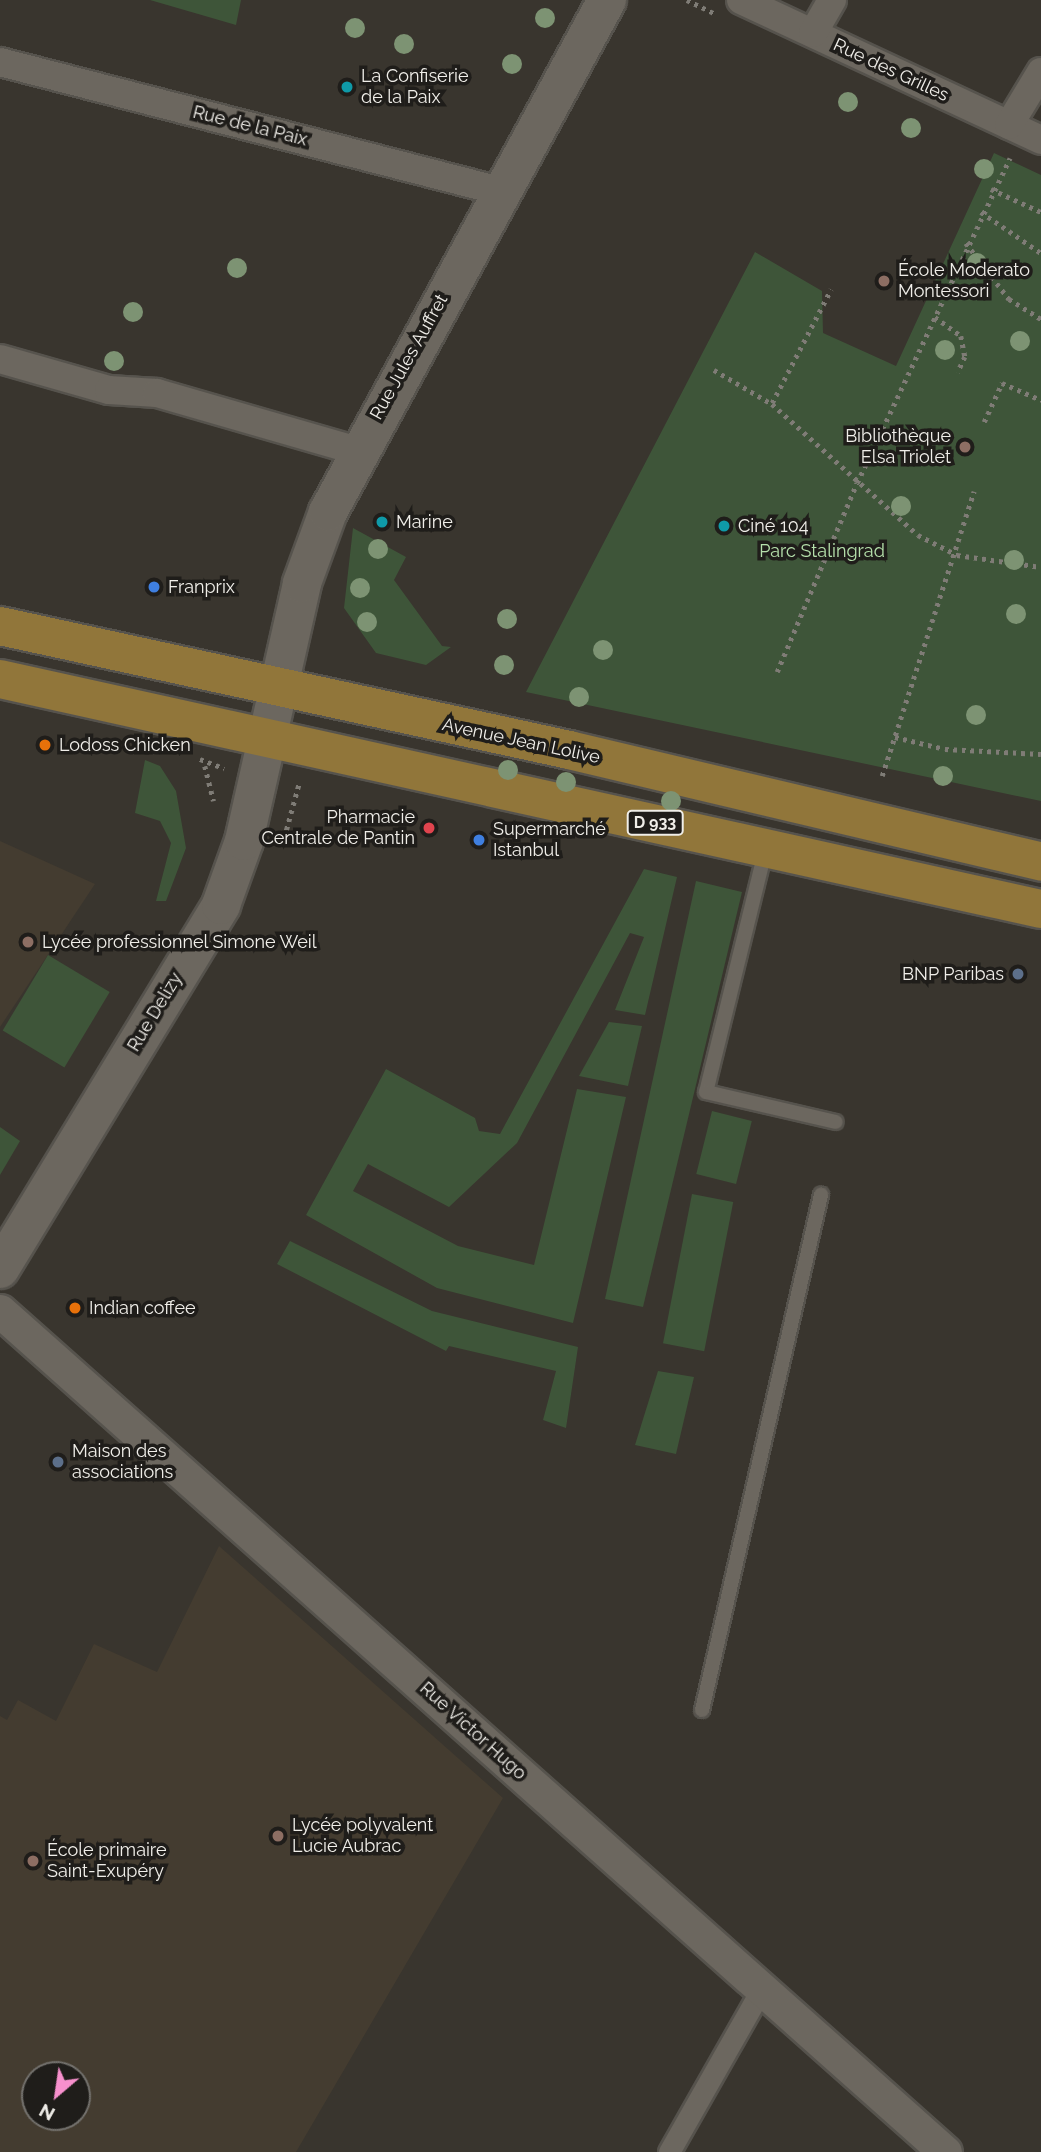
<!DOCTYPE html>
<meta charset="utf-8">
<style>
body{margin:0}
#map{position:relative;width:1041px;height:2152px;overflow:hidden;background:#39352e;font-family:Raleway,sans-serif}
div>[style]{position:absolute}
[style*='--x']{left:calc(var(--x)*1px);top:calc(var(--y)*1px);width:calc(var(--w)*1px);rotate:calc(var(--a)*1deg)}
.built>*{inset:0;background:#443c30}
.green>*{inset:0;background:#3e5539;transform-origin:0 0}
.path>*{height:4.5px;margin-top:-2.25px;transform-origin:0;background:repeating-linear-gradient(90deg,#7f7c76 0 3.5px,transparent 0 8.5px)}
.roads{filter:drop-shadow(2px 0 #56534d) drop-shadow(-2px 0 #56534d) drop-shadow(0 2px #56534d) drop-shadow(0 -2px #56534d)}
.service>*{height:14px;margin:-7px;padding:0 7px;transform-origin:7px;border-radius:7px;background:#6c675f}
.pedestrian>*{height:21px;margin:-10.5px;padding:0 10.5px;transform-origin:10.5px;border-radius:10.5px;background:#6c675f}
.minor>*{height:28px;margin:-14px;padding:0 14px;transform-origin:14px;border-radius:14px;background:#6c675f}
.tertiary>*{height:33px;margin:-16.5px;padding:0 16.5px;transform-origin:16.5px;border-radius:16.5px;background:#6c675f}
.secondary>*{height:38px;margin:-19px;padding:0 19px;transform-origin:19px;border-radius:19px;background:#6c675f}
.primary>*{height:38px;margin:-19px;padding:0 19px;transform-origin:19px;border-radius:19px;background:#91763a}
.trees>*{width:20px;height:20px;margin:-10px;border-radius:50%;background:#7d9373}
.dots>*{width:19px;height:19px;translate:-50% -50%;box-sizing:border-box;border:4px solid #1f1d1a;border-radius:50%}
span{translate:-50% -50%;white-space:nowrap;text-align:center;line-height:1.15;-webkit-text-stroke:7px #1f1d1a;paint-order:stroke}
.shield-label span{padding:2px 5px;background:#1f1d1a;border:2px solid;border-radius:5px;-webkit-text-stroke-width:0}
.shield-label{font-size:16px;color:#f0eee9;font-weight:700}
.street-label{font-size:18px;color:#f0eee9}
.poi-label{font-size:18px;color:#f0eee9}
.left{translate:0 -50%;text-align:left}
.right{translate:-100% -50%;text-align:right}
.park-label{font-size:18px;color:#b5e0ab}
.north{position:absolute;left:21px;top:2061px;width:70px;height:70px;box-sizing:border-box;background:#1f1d1a;border:2px solid #73716d;border-radius:50%;rotate:209deg;font-size:19px;font-weight:700;line-height:28px;text-align:center;color:#f0eee9}
.north::after{content:'';display:block;margin:auto;width:24px;height:32px;background:#f790cd;clip-path:polygon(50% 0,100% 100%,50% 72%,0 100%)}
</style>
<div id="map">
<div class="built">
<i style="clip-path:polygon(0 841px,95px 884px,0 1027px)"></i>
<i style="clip-path:polygon(evenodd,219px 1546px,503px 1798px,296px 2152px,0 2152px,0 1716px,7px 1720px,18px 1700px,56px 1721px,94px 1644px,157px 1672px,219px 1546px,35px 2075px,77px 2075px,77px 2117px,35px 2117px,35px 2075px)"></i>
</div>
<div class="green">
<i style="clip-path:polygon(150px 0,241px 0,236px 25px)"></i>
<i style="clip-path:polygon(994px 153px,1041px 175px,1041px 801px,526px 692px,755px 252px,822px 291px,823px 333px,896px 366px)"></i>
<i style="clip-path:polygon(353px 528px,406px 557px,394px 580px,442px 646px,451px 647px,426px 665px,376px 653px,344px 608px)"></i>
<i style="clip-path:polygon(145px 760px,160px 766px,176px 791px,186px 848px,166px 901px,156px 901px,171px 843px,160px 821px,135px 813px)"></i>
<i style="clip-path:polygon(644px 869px,677px 877px,645px 1015px,615px 1010px,644px 937px,630px 933px,517px 1143px,449px 1207px,368px 1164px,353px 1191px,458px 1246px,534px 1265px,577px 1089px,626px 1097px,573px 1323px,437px 1288px,306px 1215px,386px 1069px,475px 1118px,479px 1131px,500px 1134px)"></i>
<i style="clip-path:polygon(696px 881px,742px 892px,643px 1307px,605px 1299px)"></i>
<i style="left:48px;top:955px;width:72px;height:88px;rotate:31deg"></i>
<i style="clip-path:polygon(609px 1022px,642px 1026px,628px 1086px,579px 1076px)"></i>
<i style="left:712px;top:1111px;width:41px;height:65px;rotate:14deg"></i>
<i style="clip-path:polygon(0 1127px,20px 1141px,0 1175px)"></i>
<i style="left:692px;top:1194px;width:42px;height:152px;rotate:11deg"></i>
<i style="clip-path:polygon(290px 1241px,432px 1311px,578px 1347px,566px 1428px,543px 1420px,556px 1371px,449px 1346px,446px 1351px,277px 1264px)"></i>
<i style="clip-path:polygon(658px 1371px,694px 1377px,676px 1454px,635px 1445px)"></i>
</div>
<div class="path">
<i style="--x:687;--y:0;--w:30;--a:26"></i>
<i style="--x:991;--y:189;--w:55;--a:24.7"></i>
<i style="--x:981;--y:212;--w:73;--a:34.3"></i>
<i style="--x:966;--y:243;--w:71;--a:52.5"></i>
<i style="--x:1009;--y:299;--w:38;--a:32"></i>
<i style="--x:935;--y:317;--w:32;--a:36"></i>
<i style="--x:961;--y:336;--w:21;--a:79"></i>
<i style="--x:965;--y:357;--w:17;--a:115"></i>
<i style="--x:714;--y:370;--w:67;--a:30.4"></i>
<i style="--x:772;--y:404;--w:196;--a:41.9"></i>
<i style="--x:918;--y:535;--w:44;--a:27.1"></i>
<i style="--x:957;--y:555;--w:85;--a:8.1"></i>
<i style="--x:772;--y:403;--w:128;--a:-62.6"></i>
<i style="--x:984;--y:422;--w:43;--a:-65.2"></i>
<i style="--x:1002;--y:383;--w:43;--a:23.6"></i>
<i style="--x:777;--y:672;--w:205;--a:-67.1"></i>
<i style="--x:857;--y:483;--w:359;--a:-64.8"></i>
<i style="--x:895;--y:737;--w:51;--a:13.5"></i>
<i style="--x:945;--y:749;--w:96;--a:3"></i>
<i style="--x:200;--y:759;--w:26;--a:21"></i>
<i style="--x:205;--y:766;--w:36;--a:76"></i>
<i style="--x:882;--y:776;--w:299;--a:-72.1"></i>
<i style="--x:284;--y:838;--w:57;--a:-74.7"></i>
</div>
<div class="roads">
<div class="service">
<i style="--x:766;--y:848;--w:251;--a:103.8"></i>
<i style="--x:706;--y:1092;--w:133;--a:13"></i>
<i style="--x:702;--y:1710;--w:529;--a:-76.99"></i>
</div>
<div class="pedestrian">
<i style="--x:669;--y:2152;--w:186;--a:-60.4"></i>
</div>
<div class="minor">
<i style="--x:741;--y:0;--w:331;--a:25"></i>
<i style="--x:813;--y:33;--w:38;--a:-60"></i>
<i style="--x:0;--y:62;--w:516;--a:14.47"></i>
<i style="--x:1009;--y:125;--w:62;--a:-58.9"></i>
<i style="--x:0;--y:359;--w:113;--a:15.9"></i>
<i style="--x:109;--y:390;--w:48;--a:3.6"></i>
<i style="--x:157;--y:393;--w:209;--a:16.1"></i>
</div>
<div class="tertiary">
<i style="--x:0;--y:1311;--w:1265;--a:41.67"></i>
</div>
<div class="secondary">
<i style="--x:0;--y:1269;--w:426;--a:-58.7"></i>
<i style="--x:221;--y:905;--w:68;--a:-70.2"></i>
<i style="--x:244;--y:841;--w:264;--a:-77.3"></i>
<i style="--x:302;--y:583;--w:76;--a:-69.9"></i>
<i style="--x:328;--y:512;--w:583;--a:-61.41"></i>
</div>
<div class="primary">
<i style="--x:0;--y:626;--w:582;--a:12.29"></i>
<i style="--x:569;--y:750;--w:485;--a:13.3"></i>
<i style="--x:0;--y:679;--w:1066;--a:12.46"></i>
</div>
</div>
<div class="trees">
<i style="left:545px;top:18px"></i>
<i style="left:355px;top:28px"></i>
<i style="left:404px;top:44px"></i>
<i style="left:512px;top:64px"></i>
<i style="left:848px;top:102px"></i>
<i style="left:911px;top:128px"></i>
<i style="left:984px;top:169px"></i>
<i style="left:977px;top:263px"></i>
<i style="left:237px;top:268px"></i>
<i style="left:133px;top:312px"></i>
<i style="left:1020px;top:341px"></i>
<i style="left:945px;top:350px"></i>
<i style="left:114px;top:361px"></i>
<i style="left:901px;top:506px"></i>
<i style="left:378px;top:549px"></i>
<i style="left:1014px;top:560px"></i>
<i style="left:360px;top:588px"></i>
<i style="left:1016px;top:614px"></i>
<i style="left:507px;top:619px"></i>
<i style="left:367px;top:622px"></i>
<i style="left:603px;top:650px"></i>
<i style="left:504px;top:665px"></i>
<i style="left:579px;top:697px"></i>
<i style="left:976px;top:715px"></i>
<i style="left:508px;top:770px"></i>
<i style="left:943px;top:776px"></i>
<i style="left:566px;top:782px"></i>
<i style="left:671px;top:801px"></i>
</div>
<div class="dots">
<i style="left:347px;top:87px;background:#0f9aa8"></i>
<i style="left:884px;top:281px;background:#8d6e63"></i>
<i style="left:965px;top:447px;background:#8d6e63"></i>
<i style="left:382px;top:522px;background:#0f9aa8"></i>
<i style="left:724px;top:526px;background:#0f9aa8"></i>
<i style="left:154px;top:587px;background:#3f7fe0"></i>
<i style="left:45px;top:745px;background:#e8710a"></i>
<i style="left:429px;top:828px;background:#e0444e"></i>
<i style="left:479px;top:840px;background:#3f7fe0"></i>
<i style="left:28px;top:942px;background:#8d6e63"></i>
<i style="left:1018px;top:974px;background:#5c6f8a"></i>
<i style="left:75px;top:1308px;background:#e8710a"></i>
<i style="left:58px;top:1462px;background:#5c6f8a"></i>
<i style="left:278px;top:1836px;background:#8d6e63"></i>
<i style="left:33px;top:1861px;background:#8d6e63"></i>
</div>
<div class="shield-label">
<span style="left:655px;top:823px">D 933</span>
</div>
<div class="street-label">
<span style="left:891px;top:70px;rotate:25deg">Rue des Grilles</span>
<span style="left:250px;top:126px;rotate:14deg">Rue de la Paix</span>
<span style="left:409px;top:357px;rotate:-61deg">Rue Jules Auffret</span>
<span style="left:521px;top:741px;rotate:12deg">Avenue Jean Lolive</span>
<span style="left:155px;top:1012px;rotate:-59deg">Rue Delizy</span>
<span style="left:473px;top:1731px;rotate:42deg">Rue Victor Hugo</span>
</div>
<div class="poi-label">
<span class="left" style="left:361px;top:87px">La Confiserie<br>de la Paix</span>
<span class="left" style="left:898px;top:281px">École Moderato<br>Montessori</span>
<span class="right" style="left:951px;top:447px">Bibliothèque<br>Elsa Triolet</span>
<span class="left" style="left:396px;top:522px">Marine</span>
<span class="left" style="left:738px;top:526px">Ciné 104</span>
<span class="left" style="left:168px;top:587px">Franprix</span>
<span class="left" style="left:59px;top:745px">Lodoss Chicken</span>
<span class="right" style="left:415px;top:828px">Pharmacie<br>Centrale de Pantin</span>
<span class="left" style="left:493px;top:840px">Supermarché<br>Istanbul</span>
<span class="left" style="left:42px;top:942px">Lycée professionnel Simone Weil</span>
<span class="right" style="left:1004px;top:974px">BNP Paribas</span>
<span class="left" style="left:89px;top:1308px">Indian coffee</span>
<span class="left" style="left:72px;top:1462px">Maison des<br>associations</span>
<span class="left" style="left:292px;top:1836px">Lycée polyvalent<br>Lucie Aubrac</span>
<span class="left" style="left:47px;top:1861px">École primaire<br>Saint-Exupéry</span>
</div>
<div class="park-label">
<span style="left:822px;top:551px">Parc Stalingrad</span>
</div>
<div class="north">N</div>
</div>
